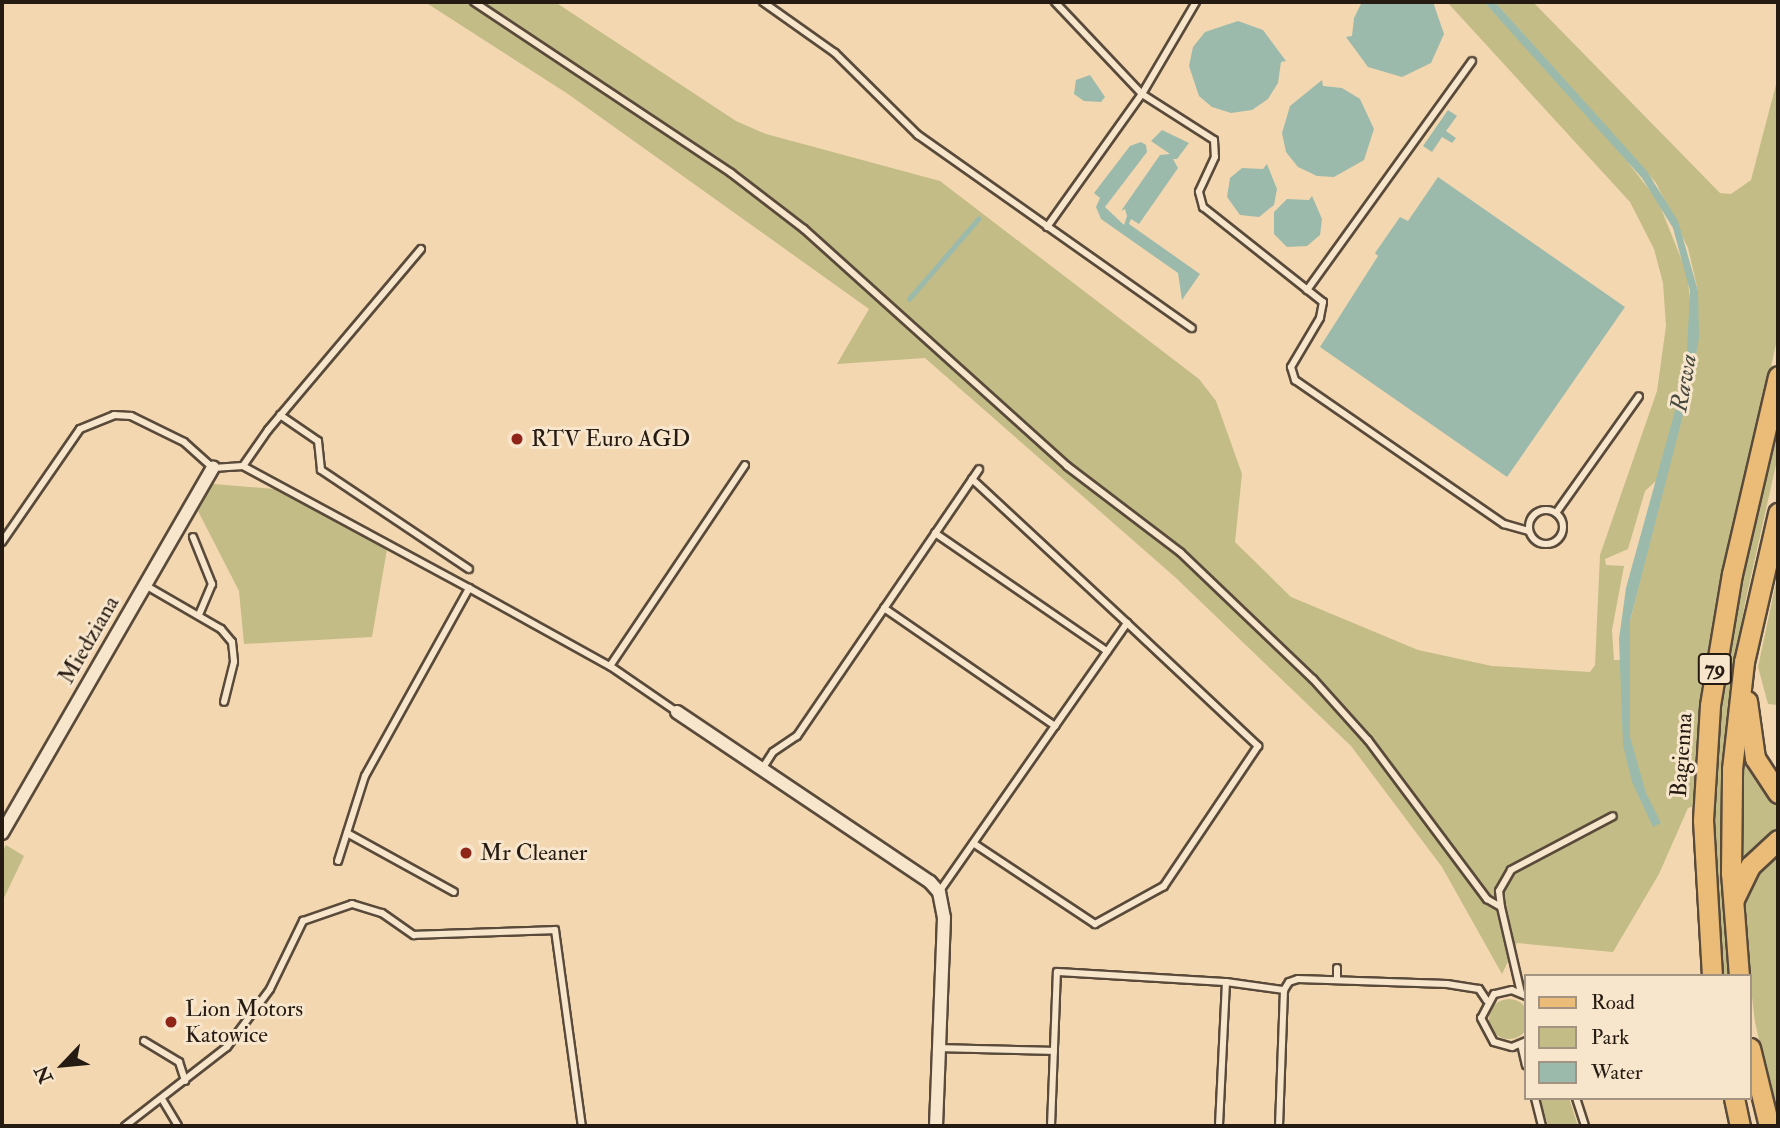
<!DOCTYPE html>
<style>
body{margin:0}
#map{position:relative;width:1780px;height:1128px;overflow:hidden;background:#f3d7b0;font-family:"IM FELL Double Pica",serif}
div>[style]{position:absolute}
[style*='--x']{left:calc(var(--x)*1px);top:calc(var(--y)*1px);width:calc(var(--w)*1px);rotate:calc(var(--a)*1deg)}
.green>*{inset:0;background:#c3bc86}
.round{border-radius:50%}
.water>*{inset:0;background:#9bbaab}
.stream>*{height:4.5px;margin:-2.25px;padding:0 2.25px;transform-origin:2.25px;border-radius:2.25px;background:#9bbaab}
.roads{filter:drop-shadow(2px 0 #594a3a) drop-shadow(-2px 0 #594a3a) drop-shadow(0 2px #594a3a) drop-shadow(0 -2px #594a3a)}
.lane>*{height:6px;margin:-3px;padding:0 3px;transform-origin:3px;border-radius:3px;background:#f7e5cc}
.lane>.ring{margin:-3px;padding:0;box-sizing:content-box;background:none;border:6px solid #f7e5cc;border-radius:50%}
.street>*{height:12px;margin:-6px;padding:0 6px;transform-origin:6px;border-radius:6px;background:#f7e5cc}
.primary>*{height:19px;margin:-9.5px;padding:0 9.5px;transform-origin:9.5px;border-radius:9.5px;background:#eabc78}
.dots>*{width:19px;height:19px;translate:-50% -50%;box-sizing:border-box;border:4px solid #f7e5cc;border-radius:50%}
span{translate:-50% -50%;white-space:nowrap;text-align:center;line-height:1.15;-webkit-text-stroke:6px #f7e5cc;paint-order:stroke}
.shield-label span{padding:2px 5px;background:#f7e5cc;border:2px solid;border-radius:5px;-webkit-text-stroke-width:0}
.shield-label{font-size:21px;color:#261b12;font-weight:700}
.poi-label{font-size:23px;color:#261b12}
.left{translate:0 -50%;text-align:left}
.street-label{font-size:23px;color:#261b12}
.water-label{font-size:24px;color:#494b40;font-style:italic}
.frame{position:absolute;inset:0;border:4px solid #261b12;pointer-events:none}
.legend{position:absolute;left:1524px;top:974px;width:228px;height:126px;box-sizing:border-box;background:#f7e5cc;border:2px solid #a39482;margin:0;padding:9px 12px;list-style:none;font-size:21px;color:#261b12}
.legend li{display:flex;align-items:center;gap:14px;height:35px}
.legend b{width:35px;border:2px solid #a39482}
.north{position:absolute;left:28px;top:1030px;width:70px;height:70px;-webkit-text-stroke:5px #f7e5cc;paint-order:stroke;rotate:244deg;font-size:19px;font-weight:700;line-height:28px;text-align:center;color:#261b12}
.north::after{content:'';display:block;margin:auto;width:24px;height:32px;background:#261b12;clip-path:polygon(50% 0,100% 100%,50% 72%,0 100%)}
</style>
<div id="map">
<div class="green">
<i style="clip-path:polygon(425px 2px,555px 2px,736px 121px,766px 134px,940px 181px,1199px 379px,1216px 401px,1242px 474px,1235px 542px,1291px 597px,1418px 650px,1492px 666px,1590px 672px,1595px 665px,1600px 555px,1657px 391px,1666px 326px,1663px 283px,1654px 249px,1630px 202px,1447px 2px,1484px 2px,1605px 133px,1658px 201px,1687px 273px,1691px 308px,1689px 350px,1669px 438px,1658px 479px,1645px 491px,1628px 549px,1605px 559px,1606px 565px,1624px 566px,1612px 630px,1614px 660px,1629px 660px,1630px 621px,1696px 359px,1698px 291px,1688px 248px,1656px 183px,1495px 2px,1533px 2px,1720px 193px,1731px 194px,1751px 180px,1778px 77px,1778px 335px,1710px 642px,1694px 806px,1688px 808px,1659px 874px,1613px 952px,1517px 943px,1502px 974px,1442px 867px,1351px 746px,1176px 578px,925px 358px,837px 364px,869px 309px,568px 94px)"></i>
<i style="clip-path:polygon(1778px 418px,1778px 456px,1745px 603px,1728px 707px,1721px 845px,1729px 976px,1721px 976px,1712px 815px,1717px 728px,1736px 604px)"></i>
<i style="clip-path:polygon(213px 484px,286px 490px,387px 549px,372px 637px,244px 644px,239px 591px,198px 511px)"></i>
<i style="clip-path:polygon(1778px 573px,1778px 705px,1768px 704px,1758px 667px)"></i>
<i style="clip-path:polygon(1744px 756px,1760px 786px,1778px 804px,1778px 831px,1740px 867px)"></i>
<i style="clip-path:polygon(6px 845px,24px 856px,2px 902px,2px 852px)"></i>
<i style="clip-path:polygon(1778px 848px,1778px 1126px,1755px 1022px,1742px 914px,1745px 895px,1762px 865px)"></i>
<i class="round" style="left:1489px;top:999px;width:40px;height:40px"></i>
<i style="clip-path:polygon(1540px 1098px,1569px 1098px,1578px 1126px,1548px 1126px)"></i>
</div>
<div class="water">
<i style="clip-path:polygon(1362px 2px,1433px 2px,1444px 34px,1431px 63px,1402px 77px,1368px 67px,1346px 37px,1352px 36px,1354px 18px)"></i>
<i style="clip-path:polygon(1484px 2px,1495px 2px,1646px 170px,1678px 221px,1698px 291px,1699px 338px,1691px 384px,1630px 621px,1630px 737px,1646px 793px,1661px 823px,1653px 827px,1632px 782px,1623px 745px,1619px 639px,1626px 588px,1686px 371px,1690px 291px,1673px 228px,1642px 178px)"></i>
<i style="clip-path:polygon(1238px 21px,1263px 30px,1286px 61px,1281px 62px,1278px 83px,1268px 99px,1252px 110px,1231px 113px,1212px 107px,1199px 96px,1189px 66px,1193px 47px,1205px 32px)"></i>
<i style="clip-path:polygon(1090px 75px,1105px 97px,1101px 102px,1084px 101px,1074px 94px,1076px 80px)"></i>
<i style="clip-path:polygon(1322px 80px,1323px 86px,1342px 88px,1360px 99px,1374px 129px,1364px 160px,1334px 177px,1317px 176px,1298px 167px,1286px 152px,1282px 133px,1290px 106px)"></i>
<i style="clip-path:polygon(1448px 110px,1457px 116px,1446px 131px,1456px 138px,1452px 143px,1442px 137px,1432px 152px,1423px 146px)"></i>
<i style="clip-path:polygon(1162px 130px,1189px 143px,1177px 159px,1173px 159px,1178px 168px,1139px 224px,1131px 219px,1129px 224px,1200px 274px,1182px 300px,1178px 273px,1101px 219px,1096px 207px,1100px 198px,1094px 193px,1130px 146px,1141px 142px,1146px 145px,1147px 152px,1105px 207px,1124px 225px,1127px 216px,1125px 209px,1121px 211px,1160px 155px,1170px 154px,1151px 141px)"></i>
<i style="clip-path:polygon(1267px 164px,1277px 189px,1274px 205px,1259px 217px,1240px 215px,1227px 197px,1230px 178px,1242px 168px,1263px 169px)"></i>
<i style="clip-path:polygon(1438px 177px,1625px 307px,1507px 477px,1320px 347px,1378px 256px,1375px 253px,1400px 217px,1408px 221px)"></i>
<i style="clip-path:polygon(1312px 196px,1322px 219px,1320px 235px,1307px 246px,1287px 247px,1274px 234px,1274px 212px,1287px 199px,1309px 200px)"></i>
</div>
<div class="stream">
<i style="--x:909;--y:299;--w:106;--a:-49.2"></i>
</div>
<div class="roads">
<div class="lane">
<i style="--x:474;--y:2;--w:309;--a:33.6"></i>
<i style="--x:731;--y:173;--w:92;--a:37.5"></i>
<i style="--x:804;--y:229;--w:354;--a:42"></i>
<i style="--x:1067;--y:466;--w:143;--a:37.3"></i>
<i style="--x:1181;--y:553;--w:182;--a:43.7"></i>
<i style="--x:1313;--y:679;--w:82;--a:48"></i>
<i style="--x:1368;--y:740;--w:199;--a:53.2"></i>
<i style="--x:1487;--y:899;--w:16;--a:30"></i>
<i style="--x:1501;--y:907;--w:16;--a:-97"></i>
<i style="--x:1499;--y:891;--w:24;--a:-60"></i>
<i style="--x:1511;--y:870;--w:115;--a:-27.9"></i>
<i style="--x:763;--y:2;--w:88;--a:35.3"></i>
<i style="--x:835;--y:53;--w:117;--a:44.7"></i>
<i style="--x:918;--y:135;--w:335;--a:35.2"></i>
<i style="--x:1055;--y:2;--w:127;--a:46.6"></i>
<i style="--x:1142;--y:94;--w:85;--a:32.6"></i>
<i style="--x:1214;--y:140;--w:17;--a:87"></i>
<i style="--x:1215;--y:157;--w:38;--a:115"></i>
<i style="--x:1199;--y:192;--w:16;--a:75"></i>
<i style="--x:1203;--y:207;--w:153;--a:38.4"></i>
<i style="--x:1323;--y:302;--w:16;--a:101"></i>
<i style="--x:1320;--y:318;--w:57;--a:120.6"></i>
<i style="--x:1291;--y:367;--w:14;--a:73"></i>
<i style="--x:1295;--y:380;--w:254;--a:34.6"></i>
<i style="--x:1504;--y:524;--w:26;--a:16"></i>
<i style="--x:1047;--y:227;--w:163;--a:-54.5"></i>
<i style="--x:1142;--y:94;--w:107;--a:-59.6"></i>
<i style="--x:1307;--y:290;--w:282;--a:-54.2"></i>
<i style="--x:280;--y:415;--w:46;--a:34.4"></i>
<i style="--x:318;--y:441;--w:29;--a:84"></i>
<i style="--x:321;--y:470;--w:178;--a:33.8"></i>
<i style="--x:243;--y:466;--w:44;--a:-55.2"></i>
<i style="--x:268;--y:430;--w:237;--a:-49.8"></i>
<i style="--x:972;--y:479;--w:212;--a:42.9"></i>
<i class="ring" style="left:1529px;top:510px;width:28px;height:28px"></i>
<i style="--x:1556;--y:513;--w:143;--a:-54.6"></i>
<i style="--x:935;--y:533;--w:209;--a:34.5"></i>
<i style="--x:193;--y:537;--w:51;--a:68"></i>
<i style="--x:212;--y:584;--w:34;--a:113"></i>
<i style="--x:2;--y:542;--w:137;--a:-55.4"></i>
<i style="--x:80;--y:429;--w:37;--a:-22"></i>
<i style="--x:114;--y:415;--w:17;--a:3"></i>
<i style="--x:131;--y:416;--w:59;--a:26.1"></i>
<i style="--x:184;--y:442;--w:39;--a:42"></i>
<i style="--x:213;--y:468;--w:30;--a:-4"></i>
<i style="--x:243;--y:466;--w:257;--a:28.4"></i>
<i style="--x:469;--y:588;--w:161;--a:29"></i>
<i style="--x:610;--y:666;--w:81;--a:34.5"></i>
<i style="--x:145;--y:585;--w:88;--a:30.1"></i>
<i style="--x:221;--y:629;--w:17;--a:50"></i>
<i style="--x:232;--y:642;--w:20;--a:84"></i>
<i style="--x:234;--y:662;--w:41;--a:104"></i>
<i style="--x:884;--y:608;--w:208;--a:34.6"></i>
<i style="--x:610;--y:666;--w:242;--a:-56.1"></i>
<i style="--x:762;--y:769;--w:20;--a:-57"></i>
<i style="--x:773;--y:752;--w:29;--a:-34"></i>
<i style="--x:797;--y:736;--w:323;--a:-55.7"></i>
<i style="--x:347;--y:833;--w:122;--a:28.9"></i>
<i style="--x:338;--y:861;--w:89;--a:-72.4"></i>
<i style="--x:365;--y:776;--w:215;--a:-61"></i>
<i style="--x:939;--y:892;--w:203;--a:-55.1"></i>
<i style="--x:1055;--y:726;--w:126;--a:-55"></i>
<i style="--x:1127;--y:623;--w:180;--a:43.2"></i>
<i style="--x:1258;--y:746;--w:169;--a:123.9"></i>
<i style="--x:1164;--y:886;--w:79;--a:151.2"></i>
<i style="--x:1095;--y:924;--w:146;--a:-146.4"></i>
<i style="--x:1501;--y:907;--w:88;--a:76.9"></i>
<i style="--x:1337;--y:980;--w:12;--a:-90"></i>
<i style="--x:1226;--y:982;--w:59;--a:7.9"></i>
<i style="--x:1526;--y:996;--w:15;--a:-157"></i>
<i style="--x:1512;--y:990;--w:18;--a:167"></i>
<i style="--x:1494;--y:994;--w:27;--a:118"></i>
<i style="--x:1481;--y:1018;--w:27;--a:62"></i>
<i style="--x:1494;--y:1042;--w:19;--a:16"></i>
<i style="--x:1512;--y:1047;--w:15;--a:-23"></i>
<i style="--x:144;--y:1041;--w:41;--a:31"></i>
<i style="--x:179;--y:1062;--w:20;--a:72"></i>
<i style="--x:1521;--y:1044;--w:22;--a:77"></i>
<i style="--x:939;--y:1048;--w:115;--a:1.5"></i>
<i style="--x:1535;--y:1098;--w:29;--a:76"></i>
<i style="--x:1576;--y:1098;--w:29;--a:72"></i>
<i style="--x:162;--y:1099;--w:31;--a:59"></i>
<i style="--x:125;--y:1126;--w:129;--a:-37.8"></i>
<i style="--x:227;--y:1047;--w:72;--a:-53.4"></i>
<i style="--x:270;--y:989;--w:76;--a:-64.1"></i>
<i style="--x:303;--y:921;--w:52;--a:-19.1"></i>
<i style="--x:352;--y:904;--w:31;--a:17"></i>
<i style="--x:382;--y:913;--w:39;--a:35"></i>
<i style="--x:414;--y:935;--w:141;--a:-2"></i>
<i style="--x:555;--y:930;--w:198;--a:82.2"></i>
<i style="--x:1051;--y:1126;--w:154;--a:-87.8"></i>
<i style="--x:1057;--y:972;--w:169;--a:3.4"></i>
<i style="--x:1226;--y:982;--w:144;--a:92.8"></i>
<i style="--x:1279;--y:1126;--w:136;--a:-87.9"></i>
<i style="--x:1284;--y:990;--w:9;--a:-58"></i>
<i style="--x:1289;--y:982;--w:9;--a:-18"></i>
<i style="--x:1298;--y:979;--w:149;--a:1.9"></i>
<i style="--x:1447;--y:984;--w:32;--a:9"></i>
<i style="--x:1479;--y:989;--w:14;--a:56"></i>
</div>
<div class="street">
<i style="--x:677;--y:712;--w:305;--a:33.9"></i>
<i style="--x:930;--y:882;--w:13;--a:48"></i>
<i style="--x:939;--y:892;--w:26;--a:79"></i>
<i style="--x:944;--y:918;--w:208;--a:92.2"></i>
<i style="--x:2;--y:833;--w:422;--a:-60"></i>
</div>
<div class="primary">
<i style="--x:1747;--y:701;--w:58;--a:82"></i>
<i style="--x:1755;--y:758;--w:42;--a:56.7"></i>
<i style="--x:1734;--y:899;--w:37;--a:-64"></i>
<i style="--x:1750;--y:866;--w:38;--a:-43"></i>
<i style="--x:1712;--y:976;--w:156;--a:-93.3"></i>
<i style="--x:1703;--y:820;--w:115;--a:-86.5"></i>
<i style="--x:1710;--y:705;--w:133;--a:-80.5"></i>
<i style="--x:1732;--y:574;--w:203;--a:-76.9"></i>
<i style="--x:1739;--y:976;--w:103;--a:-94.4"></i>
<i style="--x:1731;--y:873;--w:104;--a:-89.4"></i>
<i style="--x:1732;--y:769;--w:108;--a:-83.6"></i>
<i style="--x:1744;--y:662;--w:153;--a:-77.1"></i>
<i style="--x:1750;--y:1048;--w:80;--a:76.3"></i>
<i style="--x:1734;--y:1098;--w:29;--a:78"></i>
</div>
</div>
<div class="dots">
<i style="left:517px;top:439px;background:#8f2418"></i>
<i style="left:466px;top:853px;background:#8f2418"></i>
<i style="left:171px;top:1022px;background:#8f2418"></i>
</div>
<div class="shield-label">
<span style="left:1715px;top:669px">79</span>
</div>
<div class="poi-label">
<span class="left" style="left:531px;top:439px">RTV Euro AGD</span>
<span class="left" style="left:480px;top:853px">Mr Cleaner</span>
<span class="left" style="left:185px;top:1022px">Lion Motors<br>Katowice</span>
</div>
<div class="street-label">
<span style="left:89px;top:640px;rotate:-60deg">Miedziana</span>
<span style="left:1682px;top:755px;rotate:-86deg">Bagienna</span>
</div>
<div class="water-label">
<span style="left:1684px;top:383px;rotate:-80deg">Rawa</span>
</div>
<div class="frame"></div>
<ul class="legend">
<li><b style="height:9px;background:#eabc78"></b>Road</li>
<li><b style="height:19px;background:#c3bc86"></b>Park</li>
<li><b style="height:19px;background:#9bbaab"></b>Water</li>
</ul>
<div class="north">N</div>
</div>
